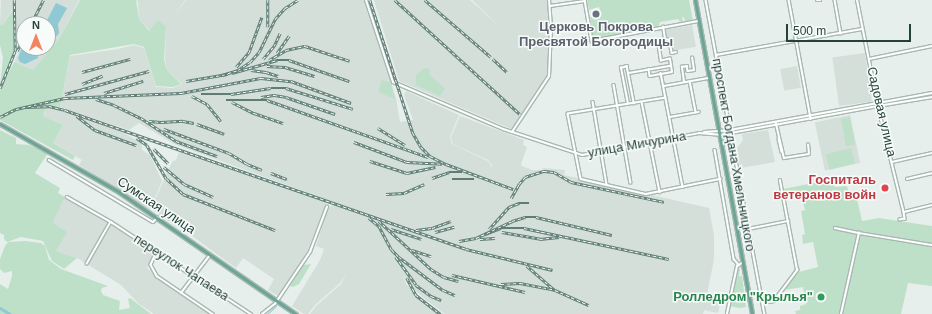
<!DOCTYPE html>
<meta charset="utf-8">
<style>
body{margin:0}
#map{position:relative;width:932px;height:314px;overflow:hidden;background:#e6efeb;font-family:Arial,sans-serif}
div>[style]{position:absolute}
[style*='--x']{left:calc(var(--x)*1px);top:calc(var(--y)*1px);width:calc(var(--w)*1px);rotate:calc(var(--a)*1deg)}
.built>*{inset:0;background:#d4dfda;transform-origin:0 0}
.green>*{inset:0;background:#bfe0c8;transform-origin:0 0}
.water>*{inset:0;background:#8ec9d4}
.stream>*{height:1px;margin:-0.5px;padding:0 0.5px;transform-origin:0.5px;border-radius:0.5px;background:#8ec9d4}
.river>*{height:3px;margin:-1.5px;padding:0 1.5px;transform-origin:1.5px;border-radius:1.5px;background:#8ec9d4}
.roads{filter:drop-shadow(1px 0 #a8b8b2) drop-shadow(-1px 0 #a8b8b2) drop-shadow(0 1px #a8b8b2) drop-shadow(0 -1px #a8b8b2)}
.street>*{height:1.5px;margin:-0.75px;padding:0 0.75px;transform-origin:0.75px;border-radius:0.75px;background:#fff}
.secondary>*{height:2px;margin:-1px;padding:0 1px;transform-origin:1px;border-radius:1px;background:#fff}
.primary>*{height:3px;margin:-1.5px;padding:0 1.5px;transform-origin:1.5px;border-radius:1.5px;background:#6aa596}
.rail>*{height:2.5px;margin-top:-1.25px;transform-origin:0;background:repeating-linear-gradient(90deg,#f7fbf9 0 3px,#5f7d75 0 6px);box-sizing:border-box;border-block:1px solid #5f7d75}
.dots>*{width:11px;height:11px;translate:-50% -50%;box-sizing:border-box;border:2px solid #f7fbf9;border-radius:50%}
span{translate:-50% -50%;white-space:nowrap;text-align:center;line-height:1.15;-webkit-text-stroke:3px #f7fbf9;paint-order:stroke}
.worship-label{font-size:13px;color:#5b616d;font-weight:700}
.street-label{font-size:13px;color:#24423a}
.health-label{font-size:13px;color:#be3a42;font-weight:700}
.right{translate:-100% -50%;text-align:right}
.leisure-label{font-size:13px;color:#27864d;font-weight:700}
.north{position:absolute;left:16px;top:16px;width:40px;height:40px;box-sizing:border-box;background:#f7fbf9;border:1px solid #a3b1ad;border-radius:50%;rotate:0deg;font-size:11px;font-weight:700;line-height:16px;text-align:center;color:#24423a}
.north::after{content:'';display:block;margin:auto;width:14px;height:18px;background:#f4845f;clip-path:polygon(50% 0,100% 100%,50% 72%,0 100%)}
.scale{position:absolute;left:786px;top:24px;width:125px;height:18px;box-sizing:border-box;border:2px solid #24423a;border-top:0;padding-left:5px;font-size:12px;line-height:14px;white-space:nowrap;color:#24423a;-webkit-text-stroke:3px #f7fbf9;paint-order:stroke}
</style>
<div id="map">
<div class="built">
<i style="clip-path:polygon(1px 0,13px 0,14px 7px,3px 25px,0 24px)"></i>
<i style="clip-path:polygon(evenodd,15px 0,79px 0,59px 39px,33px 70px,14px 62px,24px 41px,17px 37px,15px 0,24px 24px,48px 24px,48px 48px,24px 48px,24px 24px)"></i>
<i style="clip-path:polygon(136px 0,185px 0,174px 16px,186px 0,365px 0,396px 98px,400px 122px,413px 120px,404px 95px,406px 91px,459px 115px,450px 137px,452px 144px,488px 161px,491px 165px,490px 170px,492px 165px,488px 160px,453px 144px,451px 137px,460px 116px,524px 140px,523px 145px,527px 147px,521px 164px,522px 166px,532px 170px,542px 170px,543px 168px,565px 170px,564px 175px,709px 208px,714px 235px,714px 259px,707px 295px,721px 299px,718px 313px,704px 310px,703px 314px,445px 314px,426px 300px,407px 283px,403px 274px,406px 284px,425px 301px,444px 314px,310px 314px,316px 306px,340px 285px,347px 274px,339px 284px,315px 305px,308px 314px,304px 314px,292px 306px,320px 260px,328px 263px,320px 260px,324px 249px,316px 246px,328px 208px,334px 204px,338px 205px,331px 201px,174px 144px,139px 123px,129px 130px,60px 107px,70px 56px,118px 49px,134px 45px,144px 48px,156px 87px,173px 88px,182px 84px,167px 70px,165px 60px,166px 26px,158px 20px,150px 31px,139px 19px,138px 2px)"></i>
<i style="clip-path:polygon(374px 0,470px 0,501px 28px,472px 0,548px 0,550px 32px,539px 36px,550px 33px,547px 79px,512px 129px,399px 81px)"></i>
<i style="left:692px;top:25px;width:22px;height:27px;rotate:80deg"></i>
<i style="left:865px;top:53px;width:49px;height:33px;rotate:82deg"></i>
<i style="left:797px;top:66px;width:22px;height:17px;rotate:80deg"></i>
<i style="clip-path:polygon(47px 106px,60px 109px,124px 133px,142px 143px,142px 150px,150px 155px,162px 181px,150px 210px,79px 165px,82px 160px,53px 143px,63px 125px,43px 116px)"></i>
<i style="left:850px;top:115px;width:49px;height:36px;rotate:78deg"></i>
<i style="clip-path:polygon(768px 130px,775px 162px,740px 168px,737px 148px,743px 140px,742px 134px)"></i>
<i style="clip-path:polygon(179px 152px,327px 201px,307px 252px,279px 295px,276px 295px,268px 290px,274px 279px,243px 258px,236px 268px,188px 233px,190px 222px,184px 220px,180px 229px,151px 209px,168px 170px,173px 161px,176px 160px)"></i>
<i style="clip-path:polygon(65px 197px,134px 235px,156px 252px,147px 268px,215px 314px,154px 314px,139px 304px,121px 285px,77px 258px,56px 251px,53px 223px)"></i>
</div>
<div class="green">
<i style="clip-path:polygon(80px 0,136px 0,139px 19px,149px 31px,158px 20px,166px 26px,164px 60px,167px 70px,181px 84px,173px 87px,156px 86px,144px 47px,134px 44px,70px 55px,60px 107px,47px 105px,43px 116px,63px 125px,53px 143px,75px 156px,73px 160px,0 120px,0 90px,14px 62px,33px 70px,59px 39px)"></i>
<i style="clip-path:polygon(587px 0,689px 0,693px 21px,685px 22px,684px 17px,682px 18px,683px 22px,680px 22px,678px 19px,660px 22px,659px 26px,593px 39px,590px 17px,601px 15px,599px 7px,589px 10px)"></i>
<i style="clip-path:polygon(14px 8px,15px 51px,0 86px,3px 58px,0 45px,0 24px,3px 25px)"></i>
<i style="clip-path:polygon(424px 68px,429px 69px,430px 75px,445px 89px,440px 96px,416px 85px,416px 75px)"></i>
<i style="clip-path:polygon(382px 80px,391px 83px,395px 99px,378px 92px)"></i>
<i style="left:850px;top:117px;width:28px;height:9px;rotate:80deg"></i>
<i style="clip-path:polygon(0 130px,16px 138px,16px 144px,29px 145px,48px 153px,35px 173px,60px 188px,58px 193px,65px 197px,53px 223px,67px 232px,56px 251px,77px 258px,64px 269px,52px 261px,43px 241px,21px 237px,7px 242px,4px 239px,4px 235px,0 233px)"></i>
<i style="left:851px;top:148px;width:16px;height:26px;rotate:76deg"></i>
<i style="clip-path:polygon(834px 179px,835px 187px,847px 186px,850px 198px,857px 199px,862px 221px,879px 218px,932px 226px,932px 286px,908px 283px,901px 314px,796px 314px,795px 311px,800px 310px,800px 306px,806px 304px,803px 287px,784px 290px,799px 272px,818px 267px,813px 242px,803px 244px,802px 235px,805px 234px,801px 211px,805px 210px,802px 198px,794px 197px,785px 199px,783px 189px)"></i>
<i style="clip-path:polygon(25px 241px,41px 243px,45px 246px,49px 260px,61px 269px,108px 286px,102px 288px,101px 291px,103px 295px,120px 301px,119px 310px,130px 308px,128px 299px,130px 298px,151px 314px,0 314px,0 284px,8px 289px,12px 276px,12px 271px,4px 273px,0 269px,0 259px,5px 246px,8px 242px)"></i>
<i style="clip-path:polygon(311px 264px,299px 284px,293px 287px,290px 286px,303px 265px)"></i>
<i style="clip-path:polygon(737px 268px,740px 269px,739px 276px,742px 276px,746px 307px,739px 308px,730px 306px)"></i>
</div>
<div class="water">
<i style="clip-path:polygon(56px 3px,67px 8px,66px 10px,58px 24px,59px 33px,48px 47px,48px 24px,45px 24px)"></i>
<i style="clip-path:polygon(27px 48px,37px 51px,38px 58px,25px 64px,20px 62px,18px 58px,21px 50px)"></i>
</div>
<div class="stream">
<i style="--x:267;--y:314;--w:12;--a:-42"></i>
</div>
<div class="river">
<i style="--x:0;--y:308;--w:12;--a:31"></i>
</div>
<div class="roads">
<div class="street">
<i style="--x:585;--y:0;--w:42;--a:80.3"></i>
<i style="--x:592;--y:41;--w:109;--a:-10.6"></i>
<i style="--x:706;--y:0;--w:319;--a:79.4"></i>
<i style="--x:789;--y:0;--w:121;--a:79.5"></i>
<i style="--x:817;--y:0;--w:3;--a:0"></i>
<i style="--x:835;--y:0;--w:34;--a:80"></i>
<i style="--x:550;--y:6;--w:35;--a:-8"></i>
<i style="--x:665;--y:39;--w:5;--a:11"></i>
<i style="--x:670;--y:40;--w:13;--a:81"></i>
<i style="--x:672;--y:53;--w:4;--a:-14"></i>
<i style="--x:716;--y:55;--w:148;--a:-10.1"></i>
<i style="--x:869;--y:59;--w:64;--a:-11.7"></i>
<i style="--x:649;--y:69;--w:7;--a:82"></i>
<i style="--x:650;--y:76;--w:22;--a:-10"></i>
<i style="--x:672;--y:72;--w:13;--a:-99"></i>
<i style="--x:670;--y:59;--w:9;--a:167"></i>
<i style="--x:661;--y:61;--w:18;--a:-99"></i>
<i style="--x:658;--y:43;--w:8;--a:-30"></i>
<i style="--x:665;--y:39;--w:12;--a:-99"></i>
<i style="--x:629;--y:73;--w:42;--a:-9.7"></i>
<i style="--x:661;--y:73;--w:116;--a:79.1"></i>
<i style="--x:690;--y:81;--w:32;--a:79"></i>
<i style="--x:684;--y:82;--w:15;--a:-98"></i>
<i style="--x:682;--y:67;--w:5;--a:-11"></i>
<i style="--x:687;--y:66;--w:5;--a:79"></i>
<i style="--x:688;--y:71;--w:6;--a:-9"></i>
<i style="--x:694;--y:70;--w:12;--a:-99"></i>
<i style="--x:614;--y:85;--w:99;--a:80.2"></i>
<i style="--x:664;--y:86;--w:46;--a:-10.1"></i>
<i style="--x:666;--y:98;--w:99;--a:170.7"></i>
<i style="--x:568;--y:114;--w:66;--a:78.7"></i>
<i style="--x:581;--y:179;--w:67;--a:13"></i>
<i style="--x:646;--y:194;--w:76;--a:-11.5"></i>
<i style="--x:593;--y:102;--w:84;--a:80.4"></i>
<i style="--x:642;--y:102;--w:92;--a:78.7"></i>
<i style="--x:628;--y:104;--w:37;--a:-101"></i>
<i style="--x:621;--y:68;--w:6;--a:-18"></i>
<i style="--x:627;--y:66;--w:38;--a:79"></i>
<i style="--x:670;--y:117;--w:29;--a:-10"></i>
<i style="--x:776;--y:122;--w:37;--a:77"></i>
<i style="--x:730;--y:130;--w:150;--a:-10.3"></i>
<i style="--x:731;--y:133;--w:149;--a:-10.4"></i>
<i style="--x:878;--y:106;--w:109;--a:76.2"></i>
<i style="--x:904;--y:212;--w:7;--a:82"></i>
<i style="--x:905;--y:219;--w:5;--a:169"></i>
<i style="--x:779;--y:139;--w:13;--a:77"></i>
<i style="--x:715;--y:150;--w:111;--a:80.1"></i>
<i style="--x:734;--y:259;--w:8;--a:50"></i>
<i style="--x:784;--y:158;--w:25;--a:-9"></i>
<i style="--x:809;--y:154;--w:9;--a:-96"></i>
<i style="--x:49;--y:160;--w:121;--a:30.8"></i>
<i style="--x:153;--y:222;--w:6;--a:-45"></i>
<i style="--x:892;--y:162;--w:41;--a:-12.7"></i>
<i style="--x:907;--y:179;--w:26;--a:-13"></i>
<i style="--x:67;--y:197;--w:51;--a:29.6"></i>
<i style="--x:111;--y:222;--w:48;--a:119.7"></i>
<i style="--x:904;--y:212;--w:29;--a:-14"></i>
<i style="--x:111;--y:222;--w:168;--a:33.3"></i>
<i style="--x:835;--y:228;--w:25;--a:12"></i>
<i style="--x:748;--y:229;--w:41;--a:-11.3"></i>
<i style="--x:157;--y:252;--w:14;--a:115"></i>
<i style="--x:151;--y:265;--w:13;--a:61"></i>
<i style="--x:157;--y:276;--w:68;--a:34.2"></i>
<i style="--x:181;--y:293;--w:48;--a:-52.7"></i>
<i style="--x:763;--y:303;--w:11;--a:-10"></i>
<i style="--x:774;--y:301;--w:39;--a:-53"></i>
<i style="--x:797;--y:270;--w:91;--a:-100.8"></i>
<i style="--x:262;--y:314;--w:16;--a:-38"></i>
<i style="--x:275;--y:304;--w:63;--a:-56.1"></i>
<i style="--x:310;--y:252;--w:48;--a:-69.3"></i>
<i style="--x:727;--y:314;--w:49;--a:-78.2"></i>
<i style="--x:737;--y:266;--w:6;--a:-31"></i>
<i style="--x:841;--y:314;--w:83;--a:-77.5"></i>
<i style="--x:859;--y:233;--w:74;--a:9.3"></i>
</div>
<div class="secondary">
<i style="--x:366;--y:0;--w:86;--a:71.8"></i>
<i style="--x:393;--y:82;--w:120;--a:23.1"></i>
<i style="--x:503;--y:129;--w:83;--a:18.2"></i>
<i style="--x:582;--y:155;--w:119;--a:-10.6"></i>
<i style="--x:699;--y:133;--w:21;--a:5"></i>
<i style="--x:720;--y:135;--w:11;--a:-10"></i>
<i style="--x:857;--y:0;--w:108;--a:78.8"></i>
<i style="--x:878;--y:106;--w:55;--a:-9.5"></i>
<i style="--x:878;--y:103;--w:55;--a:-10.5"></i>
<i style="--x:512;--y:132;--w:67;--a:-56.5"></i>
<i style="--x:549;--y:76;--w:48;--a:-87.6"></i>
<i style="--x:551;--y:28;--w:28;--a:-94"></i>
<i style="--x:704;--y:132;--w:26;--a:-4"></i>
</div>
<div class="primary">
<i style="--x:695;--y:0;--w:319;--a:79.7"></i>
<i style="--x:0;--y:124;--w:137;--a:29.7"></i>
<i style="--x:119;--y:192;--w:215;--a:34.6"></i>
</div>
</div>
<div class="rail">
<i style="--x:268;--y:0;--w:27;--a:90"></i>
<i style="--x:370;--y:0;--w:140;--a:72.1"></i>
<i style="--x:413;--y:133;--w:16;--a:60"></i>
<i style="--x:421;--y:147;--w:13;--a:45"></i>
<i style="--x:430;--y:156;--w:18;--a:27"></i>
<i style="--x:446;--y:164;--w:72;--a:20.5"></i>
<i style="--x:395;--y:0;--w:169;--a:42.4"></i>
<i style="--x:425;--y:0;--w:87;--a:40.8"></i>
<i style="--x:31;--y:24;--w:27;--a:-63"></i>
<i style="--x:17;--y:51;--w:16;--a:-63"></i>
<i style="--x:277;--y:53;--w:21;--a:-55"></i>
<i style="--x:263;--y:59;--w:17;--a:-50"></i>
<i style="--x:274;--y:46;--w:14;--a:-65"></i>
<i style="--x:493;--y:59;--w:19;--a:43"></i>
<i style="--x:269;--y:60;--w:20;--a:-30"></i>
<i style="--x:286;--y:50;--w:19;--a:-12"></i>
<i style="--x:305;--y:46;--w:47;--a:18.4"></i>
<i style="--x:267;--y:66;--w:18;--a:3"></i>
<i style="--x:285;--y:67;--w:31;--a:17"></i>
<i style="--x:236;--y:67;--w:20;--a:-49"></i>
<i style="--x:249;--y:52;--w:37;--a:-70"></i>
<i style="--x:251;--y:70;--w:15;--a:8"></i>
<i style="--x:266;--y:72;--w:13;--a:18"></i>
<i style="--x:82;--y:72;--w:50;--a:-15.2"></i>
<i style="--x:232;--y:73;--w:47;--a:-16.1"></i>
<i style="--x:277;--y:60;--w:12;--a:0"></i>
<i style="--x:289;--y:60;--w:64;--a:19.3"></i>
<i style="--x:222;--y:75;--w:17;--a:-17"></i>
<i style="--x:238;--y:70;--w:14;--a:-34"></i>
<i style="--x:250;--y:62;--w:13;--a:-48"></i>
<i style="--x:259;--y:52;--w:37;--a:-64"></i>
<i style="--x:275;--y:19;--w:15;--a:-48"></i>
<i style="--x:285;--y:8;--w:15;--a:-32"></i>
<i style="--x:186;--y:81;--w:42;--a:-9.7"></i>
<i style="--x:82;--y:84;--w:22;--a:-22"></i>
<i style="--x:0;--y:88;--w:40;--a:-68"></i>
<i style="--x:15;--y:51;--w:51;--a:-91.1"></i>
<i style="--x:104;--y:93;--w:41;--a:-17.1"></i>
<i style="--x:65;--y:94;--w:87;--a:-15.3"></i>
<i style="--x:201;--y:94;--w:30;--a:0"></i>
<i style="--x:231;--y:94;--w:40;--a:-8.5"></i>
<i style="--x:271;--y:88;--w:15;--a:0"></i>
<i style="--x:286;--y:88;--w:70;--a:17.4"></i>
<i style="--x:192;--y:96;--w:17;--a:28"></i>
<i style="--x:207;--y:104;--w:22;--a:51"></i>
<i style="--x:261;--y:97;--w:13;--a:-9"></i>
<i style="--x:274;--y:95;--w:12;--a:9"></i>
<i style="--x:286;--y:97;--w:52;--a:19.1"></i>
<i style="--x:96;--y:99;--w:19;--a:18"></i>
<i style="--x:114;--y:105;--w:30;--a:26"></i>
<i style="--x:141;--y:118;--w:42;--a:33.3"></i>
<i style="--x:176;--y:141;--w:44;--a:20.1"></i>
<i style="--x:226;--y:100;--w:41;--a:0"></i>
<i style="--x:267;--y:100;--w:171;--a:19.5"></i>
<i style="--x:232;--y:102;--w:25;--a:27"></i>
<i style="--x:254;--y:113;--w:31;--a:19"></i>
<i style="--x:25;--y:107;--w:24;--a:-2"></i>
<i style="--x:49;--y:106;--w:16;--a:14"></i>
<i style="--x:65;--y:110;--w:424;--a:19.1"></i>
<i style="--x:466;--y:249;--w:89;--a:13.6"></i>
<i style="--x:77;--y:116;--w:23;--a:38"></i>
<i style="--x:95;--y:130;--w:44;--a:20.1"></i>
<i style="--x:0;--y:117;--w:18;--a:-27"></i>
<i style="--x:16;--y:109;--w:50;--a:-12.7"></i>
<i style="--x:65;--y:98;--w:116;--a:-2.5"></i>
<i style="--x:181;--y:93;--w:81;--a:-10.6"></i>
<i style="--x:261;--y:78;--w:30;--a:6"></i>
<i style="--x:291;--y:81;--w:64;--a:20.1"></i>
<i style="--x:149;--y:121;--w:12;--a:5"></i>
<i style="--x:161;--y:122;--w:22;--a:-3"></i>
<i style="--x:183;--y:121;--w:11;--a:10"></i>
<i style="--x:197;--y:124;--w:29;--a:20"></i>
<i style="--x:378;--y:128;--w:32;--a:32"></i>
<i style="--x:164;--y:129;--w:69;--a:20.3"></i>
<i style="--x:229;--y:153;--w:21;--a:31"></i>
<i style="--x:247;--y:164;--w:16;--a:22"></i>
<i style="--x:137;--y:138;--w:12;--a:35"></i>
<i style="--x:147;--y:145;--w:39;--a:60"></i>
<i style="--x:167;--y:179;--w:22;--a:43"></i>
<i style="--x:183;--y:194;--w:99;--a:21.4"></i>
<i style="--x:354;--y:142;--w:57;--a:20.7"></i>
<i style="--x:407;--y:162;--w:35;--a:3"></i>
<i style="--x:154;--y:149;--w:20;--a:45"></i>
<i style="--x:370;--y:161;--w:39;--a:18"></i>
<i style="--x:407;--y:173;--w:29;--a:-12"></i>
<i style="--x:164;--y:167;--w:26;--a:40"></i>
<i style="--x:184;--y:184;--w:32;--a:24"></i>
<i style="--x:271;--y:173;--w:17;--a:21"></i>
<i style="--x:432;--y:178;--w:18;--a:-19"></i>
<i style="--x:449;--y:172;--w:13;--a:0"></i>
<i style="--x:452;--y:179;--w:22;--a:0"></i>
<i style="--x:386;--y:194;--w:18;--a:-3"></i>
<i style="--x:404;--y:193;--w:22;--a:-24"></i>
<i style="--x:511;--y:198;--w:16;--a:-60"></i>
<i style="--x:519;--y:184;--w:9;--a:-49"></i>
<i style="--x:525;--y:177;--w:20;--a:-18"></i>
<i style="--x:544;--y:171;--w:10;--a:6"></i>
<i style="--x:554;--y:172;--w:20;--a:30"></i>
<i style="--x:571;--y:182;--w:95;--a:12.1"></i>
<i style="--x:369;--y:218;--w:13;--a:39"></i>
<i style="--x:379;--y:226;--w:27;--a:62"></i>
<i style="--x:392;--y:250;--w:10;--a:45"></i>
<i style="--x:399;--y:257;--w:55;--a:36.9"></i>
<i style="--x:443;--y:290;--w:13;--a:23"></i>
<i style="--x:379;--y:221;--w:71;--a:42.7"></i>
<i style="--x:431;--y:269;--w:15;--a:32"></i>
<i style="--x:444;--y:277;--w:15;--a:16"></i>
<i style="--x:391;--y:229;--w:32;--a:18"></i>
<i style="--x:489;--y:229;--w:30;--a:-48"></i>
<i style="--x:509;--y:207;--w:11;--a:-22"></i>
<i style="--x:519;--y:203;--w:10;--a:0"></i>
<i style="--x:416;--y:230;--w:16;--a:-7"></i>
<i style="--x:432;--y:228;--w:20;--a:-20"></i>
<i style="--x:435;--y:232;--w:20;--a:-15"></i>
<i style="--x:502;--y:232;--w:39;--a:10"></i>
<i style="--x:540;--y:239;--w:19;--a:-6"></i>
<i style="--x:485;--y:234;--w:17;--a:-21"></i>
<i style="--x:501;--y:228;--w:23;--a:0"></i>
<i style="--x:524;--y:228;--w:148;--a:12.1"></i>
<i style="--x:480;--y:239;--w:15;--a:-4"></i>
<i style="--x:459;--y:241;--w:17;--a:-10"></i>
<i style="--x:476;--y:238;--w:40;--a:-25"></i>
<i style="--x:512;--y:221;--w:14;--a:-17"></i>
<i style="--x:525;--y:217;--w:11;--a:0"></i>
<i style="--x:536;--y:217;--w:78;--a:13.3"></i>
<i style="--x:412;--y:250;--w:20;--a:18"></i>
<i style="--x:396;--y:257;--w:34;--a:54"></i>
<i style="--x:416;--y:285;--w:19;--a:36"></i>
<i style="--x:431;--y:296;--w:11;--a:22"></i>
<i style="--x:527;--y:266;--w:37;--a:41"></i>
<i style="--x:555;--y:290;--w:37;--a:24"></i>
<i style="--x:452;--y:275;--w:75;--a:13.1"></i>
<i style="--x:407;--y:278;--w:19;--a:62"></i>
<i style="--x:416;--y:295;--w:31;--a:38"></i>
<i style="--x:501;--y:284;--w:19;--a:-3"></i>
<i style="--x:520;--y:283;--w:36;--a:11"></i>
</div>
<div class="dots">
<i style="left:596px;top:14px;background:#6b7280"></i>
<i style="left:885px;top:188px;background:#e0444e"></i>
<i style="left:821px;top:297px;background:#2e9e5b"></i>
</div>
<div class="worship-label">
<span style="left:596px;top:35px">Церковь Покрова<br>Пресвятой Богородицы</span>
</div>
<div class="street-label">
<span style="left:881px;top:112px;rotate:77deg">Садовая улица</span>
<span style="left:637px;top:145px;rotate:-10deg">улица Мичурина</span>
<span style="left:733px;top:155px;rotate:80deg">проспект Богдана Хмельницкого</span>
<span style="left:156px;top:206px;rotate:34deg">Сумская улица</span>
<span style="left:181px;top:268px;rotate:33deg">переулок Чапаева</span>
</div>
<div class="health-label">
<span class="right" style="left:876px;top:188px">Госпиталь<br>ветеранов войн</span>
</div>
<div class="leisure-label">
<span class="right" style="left:813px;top:297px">Ролледром "Крылья"</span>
</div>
<div class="north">N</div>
<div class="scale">500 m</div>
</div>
